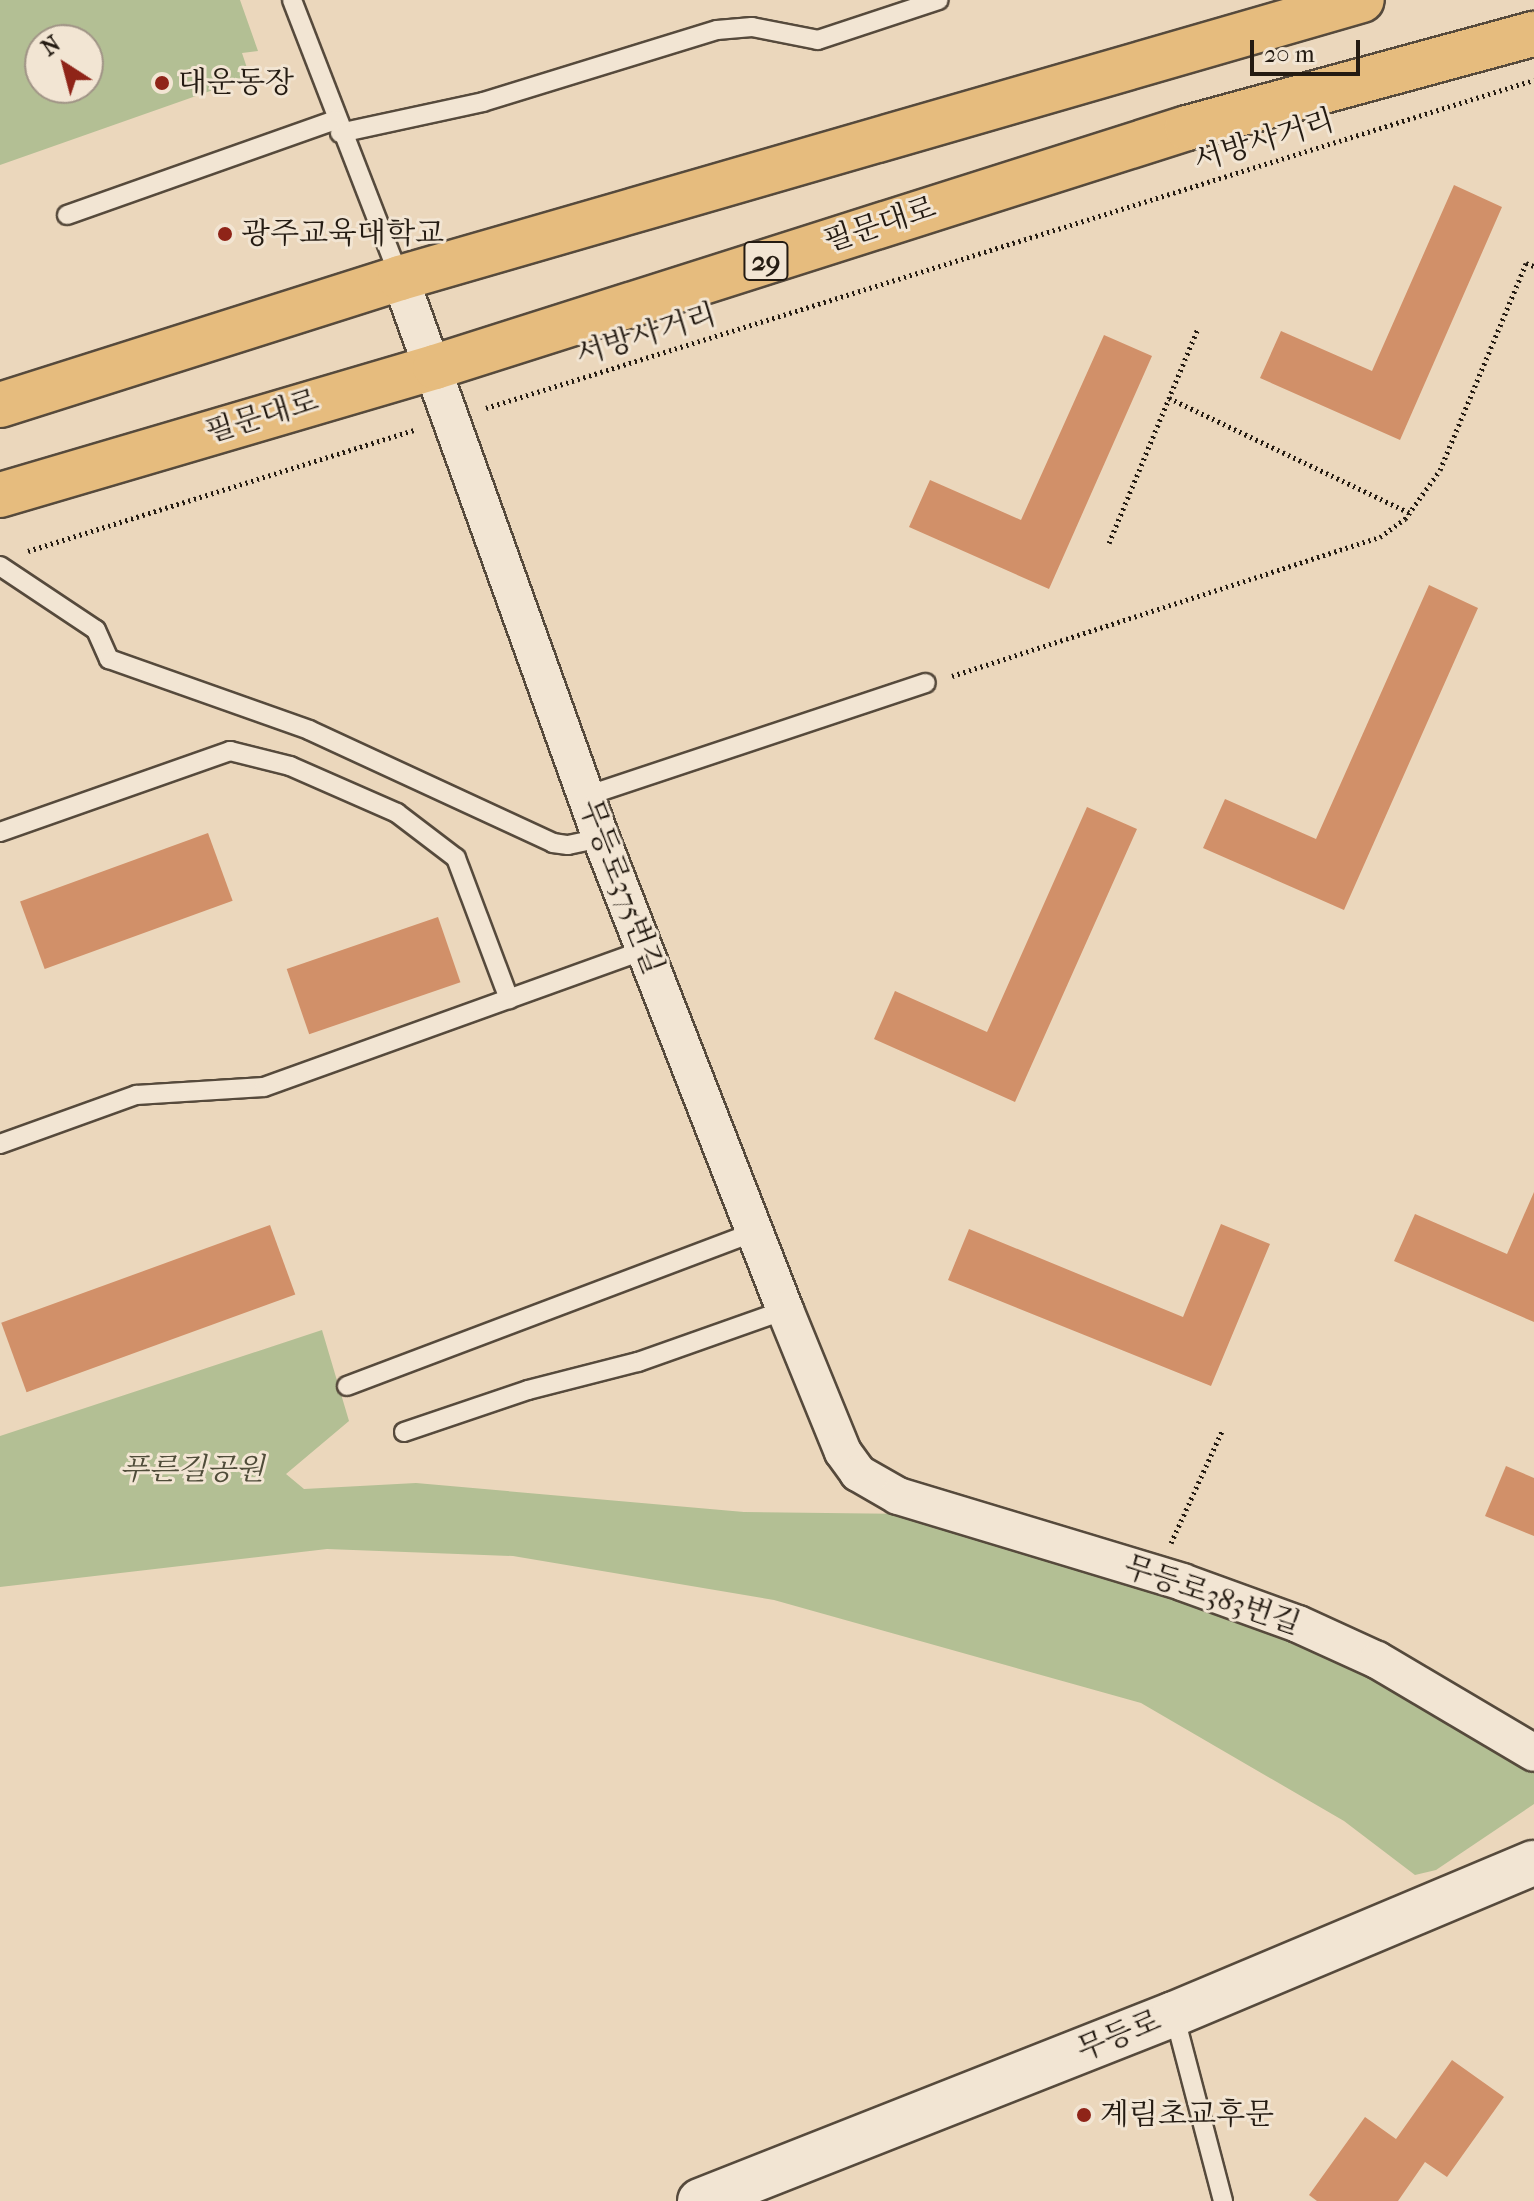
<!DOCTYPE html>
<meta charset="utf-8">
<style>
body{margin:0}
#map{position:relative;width:1534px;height:2201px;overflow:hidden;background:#ebd7bc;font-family:"IM FELL French Canon","Noto Serif KR",serif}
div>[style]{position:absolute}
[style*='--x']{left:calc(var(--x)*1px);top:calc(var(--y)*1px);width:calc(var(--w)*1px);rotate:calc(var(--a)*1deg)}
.green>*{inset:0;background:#b3bf94}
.building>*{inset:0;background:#d19069;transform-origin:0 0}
.path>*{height:5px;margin-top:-2.5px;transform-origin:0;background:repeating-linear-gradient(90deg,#241b12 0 2px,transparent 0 6px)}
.roads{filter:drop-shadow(2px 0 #564a3c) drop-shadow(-2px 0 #564a3c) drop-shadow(0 2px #564a3c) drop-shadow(0 -2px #564a3c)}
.lane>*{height:18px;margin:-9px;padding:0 9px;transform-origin:9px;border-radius:9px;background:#f2e5d3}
.street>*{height:36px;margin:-18px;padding:0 18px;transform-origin:18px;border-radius:18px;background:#f2e5d3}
.secondary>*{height:44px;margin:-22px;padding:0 22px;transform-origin:22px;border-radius:22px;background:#f2e5d3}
.primary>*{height:44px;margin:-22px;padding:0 22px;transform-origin:22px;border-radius:22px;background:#e6bc7e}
.dots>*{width:22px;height:22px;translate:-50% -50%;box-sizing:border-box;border:4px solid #f2e5d3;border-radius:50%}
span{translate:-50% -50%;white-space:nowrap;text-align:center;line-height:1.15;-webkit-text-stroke:6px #f2e5d3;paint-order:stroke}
.shield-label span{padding:2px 6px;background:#f2e5d3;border:2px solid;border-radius:6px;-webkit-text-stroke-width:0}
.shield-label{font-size:28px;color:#241b12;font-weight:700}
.poi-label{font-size:30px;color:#241b12}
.left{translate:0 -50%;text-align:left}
.street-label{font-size:30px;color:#241b12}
.park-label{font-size:30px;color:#4f4c39;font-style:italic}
.north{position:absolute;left:24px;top:24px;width:80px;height:80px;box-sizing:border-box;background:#f2e5d3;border:2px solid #a09486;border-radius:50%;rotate:324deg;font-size:22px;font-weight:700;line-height:32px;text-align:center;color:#241b12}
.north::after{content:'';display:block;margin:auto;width:28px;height:36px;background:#8f2418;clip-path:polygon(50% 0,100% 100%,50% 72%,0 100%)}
.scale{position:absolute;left:1250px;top:40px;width:110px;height:36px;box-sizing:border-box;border:4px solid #241b12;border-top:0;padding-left:10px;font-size:24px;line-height:28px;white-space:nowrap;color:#241b12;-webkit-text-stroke:6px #f2e5d3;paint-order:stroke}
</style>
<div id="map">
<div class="green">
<i style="clip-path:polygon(evenodd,0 0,240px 0,258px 51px,242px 53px,250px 77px,0 165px,0 0,40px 40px,88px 40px,88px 88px,40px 88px,40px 40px)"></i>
<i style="clip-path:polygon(322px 1330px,349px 1421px,286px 1474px,304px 1489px,416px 1483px,744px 1512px,912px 1514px,1321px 1642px,1534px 1769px,1534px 1804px,1436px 1870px,1415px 1875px,1344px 1821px,1141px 1703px,774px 1600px,513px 1556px,327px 1549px,0 1587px,0 1436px)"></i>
</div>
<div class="building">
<i style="clip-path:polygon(1454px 185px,1502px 207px,1400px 440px,1260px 378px,1281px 331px,1372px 371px)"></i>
<i style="clip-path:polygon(1104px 335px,1152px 356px,1049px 589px,909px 527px,930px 480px,1021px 520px)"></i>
<i style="clip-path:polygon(1429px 585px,1478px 608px,1344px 910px,1203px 848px,1225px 799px,1316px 839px)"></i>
<i style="clip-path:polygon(1087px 807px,1137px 829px,1015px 1102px,874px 1039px,895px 991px,987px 1032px)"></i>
<i style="left:208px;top:833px;width:72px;height:200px;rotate:70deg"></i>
<i style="left:438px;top:917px;width:69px;height:160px;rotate:71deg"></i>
<i style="clip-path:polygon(1534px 1192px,1534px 1322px,1394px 1261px,1415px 1214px,1507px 1254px)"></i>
<i style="clip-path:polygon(1221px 1224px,1270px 1244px,1211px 1386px,948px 1280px,969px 1229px,1183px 1317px)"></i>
<i style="left:270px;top:1225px;width:74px;height:286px;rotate:70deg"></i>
<i style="clip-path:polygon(1506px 1466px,1534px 1478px,1534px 1536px,1485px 1516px)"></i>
<i style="clip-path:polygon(1452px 2060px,1504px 2097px,1447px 2177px,1425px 2162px,1398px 2201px,1317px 2201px,1309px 2195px,1365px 2117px,1396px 2139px)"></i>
</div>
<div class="path">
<i style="--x:1169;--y:398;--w:267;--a:25.5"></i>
<i style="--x:486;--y:408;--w:1098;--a:-17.38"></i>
<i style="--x:1109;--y:543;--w:233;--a:-67.5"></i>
<i style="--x:28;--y:551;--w:405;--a:-17.4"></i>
<i style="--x:952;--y:676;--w:450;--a:-18"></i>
<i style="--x:1380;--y:537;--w:31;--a:-36"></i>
<i style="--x:1405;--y:519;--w:60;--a:-54.5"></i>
<i style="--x:1440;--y:470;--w:224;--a:-67.4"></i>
<i style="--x:1526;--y:263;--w:9;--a:21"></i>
<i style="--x:1171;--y:1543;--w:123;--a:-65.5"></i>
</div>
<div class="roads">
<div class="lane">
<i style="--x:292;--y:0;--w:298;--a:68.8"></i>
<i style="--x:340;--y:133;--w:146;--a:-12.2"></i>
<i style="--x:483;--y:102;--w:245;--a:-17.1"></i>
<i style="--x:717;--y:30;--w:35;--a:-5"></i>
<i style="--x:752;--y:27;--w:67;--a:11.1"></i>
<i style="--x:818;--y:40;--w:127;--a:-18.3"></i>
<i style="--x:67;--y:215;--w:284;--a:-19.5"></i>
<i style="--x:0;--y:566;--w:115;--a:33.7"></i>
<i style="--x:96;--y:630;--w:32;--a:66"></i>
<i style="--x:109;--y:659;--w:212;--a:19.5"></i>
<i style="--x:309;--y:730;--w:269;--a:24.8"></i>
<i style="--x:553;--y:843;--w:15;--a:8"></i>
<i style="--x:568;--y:845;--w:34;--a:-12"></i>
<i style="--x:586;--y:796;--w:358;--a:-18.4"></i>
<i style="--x:0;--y:832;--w:244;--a:-19.4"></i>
<i style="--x:230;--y:751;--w:62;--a:14"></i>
<i style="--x:290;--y:766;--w:117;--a:23.7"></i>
<i style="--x:397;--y:813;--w:74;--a:37.3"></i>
<i style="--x:456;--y:858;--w:151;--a:69.4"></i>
<i style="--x:0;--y:1144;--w:145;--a:-19.8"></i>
<i style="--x:136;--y:1095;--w:128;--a:-3.6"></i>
<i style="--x:264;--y:1087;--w:405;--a:-19.8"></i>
<i style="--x:347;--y:1386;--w:436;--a:-20.7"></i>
<i style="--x:404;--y:1432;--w:131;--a:-18.7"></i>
<i style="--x:528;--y:1390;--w:114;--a:-14.3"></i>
<i style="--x:638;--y:1362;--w:156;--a:-19.5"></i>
<i style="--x:1174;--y:2014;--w:193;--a:75.3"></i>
</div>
<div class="street">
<i style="--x:400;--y:278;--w:595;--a:70.26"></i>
<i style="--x:601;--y:838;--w:507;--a:68.7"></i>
<i style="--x:785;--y:1310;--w:153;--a:67.8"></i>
<i style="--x:843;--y:1452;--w:26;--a:54"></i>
<i style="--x:858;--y:1473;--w:46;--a:29.9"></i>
<i style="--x:898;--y:1496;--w:297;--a:16.8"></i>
<i style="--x:1182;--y:1582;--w:123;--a:19.9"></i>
<i style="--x:1298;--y:1624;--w:87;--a:24.5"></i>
<i style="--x:1377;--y:1660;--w:182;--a:30.6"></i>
</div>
<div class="secondary">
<i style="--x:700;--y:2201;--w:510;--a:-21.53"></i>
<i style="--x:1174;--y:2014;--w:390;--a:-22.8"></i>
</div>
<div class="primary">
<i style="--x:0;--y:405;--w:420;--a:-17.6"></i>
<i style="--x:400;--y:278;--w:1001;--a:-16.12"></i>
<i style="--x:0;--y:495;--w:453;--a:-16.4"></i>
<i style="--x:435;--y:367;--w:789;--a:-17.63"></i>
<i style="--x:1187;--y:128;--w:360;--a:-15.2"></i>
</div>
</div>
<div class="dots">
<i style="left:162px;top:83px;background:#8f2418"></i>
<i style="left:225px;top:234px;background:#8f2418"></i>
<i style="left:1084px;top:2115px;background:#8f2418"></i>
</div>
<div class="shield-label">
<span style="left:766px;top:261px">29</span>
</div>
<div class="poi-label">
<span class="left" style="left:178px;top:83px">대운동장</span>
<span class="left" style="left:241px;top:234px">광주교육대학교</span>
<span class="left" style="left:1100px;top:2115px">계림초교후문</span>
</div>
<div class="street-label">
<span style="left:1264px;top:141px;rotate:-17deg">서방사거리</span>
<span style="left:880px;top:225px;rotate:-18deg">필문대로</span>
<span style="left:646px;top:335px;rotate:-17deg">서방사거리</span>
<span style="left:262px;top:417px;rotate:-17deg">필문대로</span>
<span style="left:621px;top:887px;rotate:69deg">무등로375번길</span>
<span style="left:1212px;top:1596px;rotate:19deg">무등로383번길</span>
<span style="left:1119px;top:2036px;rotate:-22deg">무등로</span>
</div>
<div class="park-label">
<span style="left:192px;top:1470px">푸른길공원</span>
</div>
<div class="north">N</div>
<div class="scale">20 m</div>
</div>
